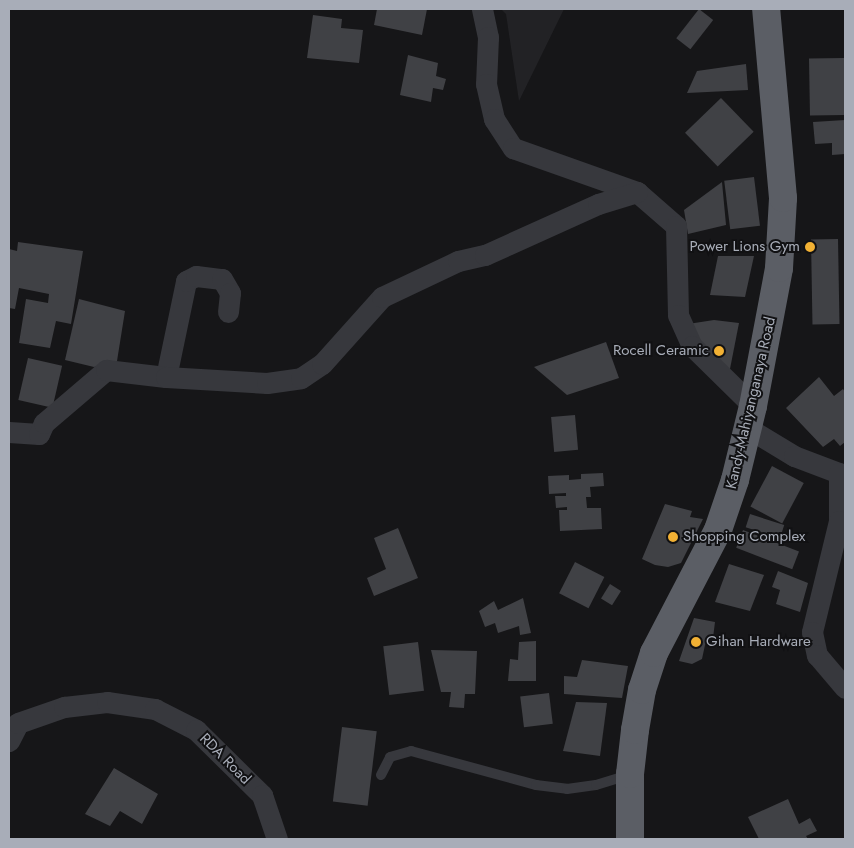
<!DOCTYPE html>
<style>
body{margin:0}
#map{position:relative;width:854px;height:848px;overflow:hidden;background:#161618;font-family:Jost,sans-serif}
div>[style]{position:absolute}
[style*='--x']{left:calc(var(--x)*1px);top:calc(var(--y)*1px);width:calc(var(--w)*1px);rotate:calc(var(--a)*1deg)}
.built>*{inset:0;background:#222225}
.building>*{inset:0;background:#404145;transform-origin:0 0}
.service>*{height:10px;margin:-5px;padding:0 5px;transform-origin:5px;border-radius:5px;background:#37383d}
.minor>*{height:21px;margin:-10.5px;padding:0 10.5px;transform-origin:10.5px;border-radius:10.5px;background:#37383d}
.trunk>*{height:28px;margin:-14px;padding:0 14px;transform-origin:14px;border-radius:14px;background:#5b5e65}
.dots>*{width:14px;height:14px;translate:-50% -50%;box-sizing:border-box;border:2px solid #111113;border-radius:50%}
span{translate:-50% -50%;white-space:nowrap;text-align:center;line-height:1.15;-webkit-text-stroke:4px #111113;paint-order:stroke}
.poi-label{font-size:15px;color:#a8adb8}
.right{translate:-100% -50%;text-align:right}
.left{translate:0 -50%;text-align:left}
.street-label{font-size:15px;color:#a8adb8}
.frame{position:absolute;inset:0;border:10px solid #a8adb8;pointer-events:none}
</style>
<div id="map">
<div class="built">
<i style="clip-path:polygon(501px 9px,564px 9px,519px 101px,506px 14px)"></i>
</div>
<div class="building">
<i style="clip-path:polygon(377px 9px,427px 9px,422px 35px,374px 25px)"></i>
<i style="left:699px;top:9px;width:18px;height:37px;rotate:38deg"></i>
<i style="clip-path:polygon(313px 15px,342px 19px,341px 28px,363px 30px,359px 63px,307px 58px)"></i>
<i style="clip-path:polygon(408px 55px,438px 63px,436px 76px,446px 79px,443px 90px,433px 88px,431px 102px,400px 95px)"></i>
<i style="left:844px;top:58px;width:57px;height:35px;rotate:89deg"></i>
<i style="clip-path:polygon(746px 64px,748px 90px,687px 93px,697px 71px)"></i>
<i style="left:721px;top:98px;width:47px;height:50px;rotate:46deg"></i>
<i style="clip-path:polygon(845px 120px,845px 154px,832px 155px,832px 143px,815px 144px,813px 122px)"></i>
<i style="left:754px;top:177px;width:49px;height:30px;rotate:83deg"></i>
<i style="clip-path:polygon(722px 182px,726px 225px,688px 234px,684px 210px)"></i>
<i style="left:838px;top:239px;width:85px;height:27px;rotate:89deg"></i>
<i style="clip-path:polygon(18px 242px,83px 251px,71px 324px,56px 321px,50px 348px,19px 343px,26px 299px,48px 303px,49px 294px,19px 288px,15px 309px,9px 308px,9px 249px,17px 251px)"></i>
<i style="clip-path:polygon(718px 256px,754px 256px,745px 297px,710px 295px)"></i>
<i style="clip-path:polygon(79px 299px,125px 311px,117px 361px,94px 367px,65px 360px)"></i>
<i style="clip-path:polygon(714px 320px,739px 323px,729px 374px,714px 362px,688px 324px)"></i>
<i style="clip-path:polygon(606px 342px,619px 378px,567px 395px,534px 367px)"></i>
<i style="left:28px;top:358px;width:35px;height:43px;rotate:13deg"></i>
<i style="clip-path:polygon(819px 377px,834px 396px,843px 389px,845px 392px,845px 442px,840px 446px,834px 439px,823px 447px,786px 408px)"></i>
<i style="left:575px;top:415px;width:35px;height:24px;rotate:85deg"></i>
<i style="left:772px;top:466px;width:36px;height:46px;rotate:28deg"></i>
<i style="clip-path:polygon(603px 473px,604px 486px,590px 487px,591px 497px,586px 497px,587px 508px,601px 508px,602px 529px,560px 531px,559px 510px,567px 510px,567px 507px,556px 508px,555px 496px,566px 496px,566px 493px,549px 494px,548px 476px,569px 475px,569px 480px,581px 479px,581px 474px)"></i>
<i style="clip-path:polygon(665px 504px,692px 511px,690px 517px,703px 519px,681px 563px,668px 567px,655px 565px,642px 559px)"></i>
<i style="left:750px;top:514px;width:36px;height:14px;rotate:18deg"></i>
<i style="clip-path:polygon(398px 528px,418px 578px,374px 596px,367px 578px,386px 569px,374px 538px)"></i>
<i style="left:743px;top:530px;width:60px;height:19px;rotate:21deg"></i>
<i style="left:575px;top:562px;width:33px;height:35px;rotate:27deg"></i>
<i style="clip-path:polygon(729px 564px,764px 575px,750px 611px,715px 602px)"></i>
<i style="clip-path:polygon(778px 571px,808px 583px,800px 612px,776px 604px,780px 590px,772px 587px)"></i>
<i style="left:610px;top:584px;width:13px;height:17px;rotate:32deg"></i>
<i style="clip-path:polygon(523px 598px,531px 633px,520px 635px,519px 626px,498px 633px,495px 623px,485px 627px,479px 611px,494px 601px,498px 610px)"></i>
<i style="clip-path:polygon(694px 618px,715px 622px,713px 638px,708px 640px,705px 645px,702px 659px,692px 664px,679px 661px)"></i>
<i style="clip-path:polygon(536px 641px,536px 681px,508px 681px,510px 659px,518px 660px,519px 642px)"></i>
<i style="left:418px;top:642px;width:49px;height:35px;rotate:83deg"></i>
<i style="clip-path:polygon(431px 650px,477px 651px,475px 694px,465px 694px,464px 708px,449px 707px,451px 692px,441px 692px)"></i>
<i style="clip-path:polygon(582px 660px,628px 666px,622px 698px,564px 694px,564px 676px,577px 677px)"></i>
<i style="left:549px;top:693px;width:31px;height:29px;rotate:83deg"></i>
<i style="clip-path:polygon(576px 702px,607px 703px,600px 756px,563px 751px)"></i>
<i style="left:342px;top:727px;width:35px;height:75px;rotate:7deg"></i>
<i style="clip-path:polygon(114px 768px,158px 794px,142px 824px,120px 811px,110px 826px,85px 814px)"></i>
<i style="clip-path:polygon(788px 799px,799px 824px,810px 818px,817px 831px,806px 836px,808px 839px,759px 839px,748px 817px)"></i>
</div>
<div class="service">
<i style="--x:381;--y:775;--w:20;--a:-63"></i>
<i style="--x:390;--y:757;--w:22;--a:-16"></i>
<i style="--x:411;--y:751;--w:130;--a:15.2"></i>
<i style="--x:536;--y:785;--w:31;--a:7"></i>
<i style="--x:567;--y:789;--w:29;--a:-8"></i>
<i style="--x:596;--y:785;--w:34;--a:-17"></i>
</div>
<div class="minor">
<i style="--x:482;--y:9;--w:29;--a:78"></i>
<i style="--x:488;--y:37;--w:47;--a:92.4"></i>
<i style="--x:486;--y:84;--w:36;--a:77"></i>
<i style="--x:494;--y:119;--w:35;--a:57"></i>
<i style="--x:513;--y:148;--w:132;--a:19.5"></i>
<i style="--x:637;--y:192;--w:52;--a:41.1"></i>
<i style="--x:676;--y:226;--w:89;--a:88.7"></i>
<i style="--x:678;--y:315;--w:34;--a:66"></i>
<i style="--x:692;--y:346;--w:86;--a:44.5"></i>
<i style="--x:166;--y:377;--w:98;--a:-78.2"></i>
<i style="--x:186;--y:281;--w:11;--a:-27"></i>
<i style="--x:196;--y:276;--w:26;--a:7"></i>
<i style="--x:222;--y:279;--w:16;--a:60"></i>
<i style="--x:230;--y:293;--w:19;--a:96"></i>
<i style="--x:748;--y:428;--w:54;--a:31.3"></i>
<i style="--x:794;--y:456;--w:48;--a:20.7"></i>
<i style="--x:839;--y:473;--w:48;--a:90"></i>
<i style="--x:839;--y:521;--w:114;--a:103.7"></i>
<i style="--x:812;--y:632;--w:24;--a:78"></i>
<i style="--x:817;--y:655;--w:43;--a:49.7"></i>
<i style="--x:9;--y:432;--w:30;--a:4"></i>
<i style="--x:39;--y:434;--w:12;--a:-66"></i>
<i style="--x:44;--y:423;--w:82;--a:-40.5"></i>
<i style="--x:106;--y:370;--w:60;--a:6.7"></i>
<i style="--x:166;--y:377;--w:101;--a:3.4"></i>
<i style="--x:267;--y:383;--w:34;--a:-8"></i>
<i style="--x:301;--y:378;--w:25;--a:-34"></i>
<i style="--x:322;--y:364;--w:90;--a:-48.2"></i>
<i style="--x:382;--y:297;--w:84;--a:-25.3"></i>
<i style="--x:458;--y:261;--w:28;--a:-13"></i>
<i style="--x:485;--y:255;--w:124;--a:-24.3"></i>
<i style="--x:598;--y:204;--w:41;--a:-17.1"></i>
<i style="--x:9;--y:741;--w:20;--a:-63"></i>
<i style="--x:18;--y:723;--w:49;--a:-19.2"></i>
<i style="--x:64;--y:707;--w:43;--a:-6.6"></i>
<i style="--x:107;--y:702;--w:49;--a:8.3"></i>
<i style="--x:155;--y:709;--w:46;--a:27.1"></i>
<i style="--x:196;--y:730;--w:93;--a:44.6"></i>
<i style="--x:262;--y:795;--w:46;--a:71.2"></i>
</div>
<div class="trunk">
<i style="--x:630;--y:839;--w:65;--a:-90"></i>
<i style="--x:630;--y:774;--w:44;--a:-83.5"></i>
<i style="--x:635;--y:730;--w:41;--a:-80.1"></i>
<i style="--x:642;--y:690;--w:39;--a:-72"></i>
<i style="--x:654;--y:653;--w:139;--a:-62.5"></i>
<i style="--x:718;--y:530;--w:53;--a:-71.2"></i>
<i style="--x:735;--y:480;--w:76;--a:-76.3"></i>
<i style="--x:753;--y:406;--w:140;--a:-79.3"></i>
<i style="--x:779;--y:268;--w:70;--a:-86.7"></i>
<i style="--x:783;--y:198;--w:190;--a:-95.1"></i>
</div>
<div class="dots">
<i style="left:810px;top:247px;background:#f2b134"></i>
<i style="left:719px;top:351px;background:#f2b134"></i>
<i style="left:673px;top:537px;background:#f2b134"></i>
<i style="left:696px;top:642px;background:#f2b134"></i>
</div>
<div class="poi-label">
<span class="right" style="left:800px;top:247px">Power Lions Gym</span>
<span class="right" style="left:709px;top:351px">Rocell Ceramic</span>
<span class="left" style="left:683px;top:537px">Shopping Complex</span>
<span class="left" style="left:706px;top:642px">Gihan Hardware</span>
</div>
<div class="street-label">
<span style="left:751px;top:403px;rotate:-77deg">Kandy-Mahiyanganaya Road</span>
<span style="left:225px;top:759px;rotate:45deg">RDA Road</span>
</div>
<div class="frame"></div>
</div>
